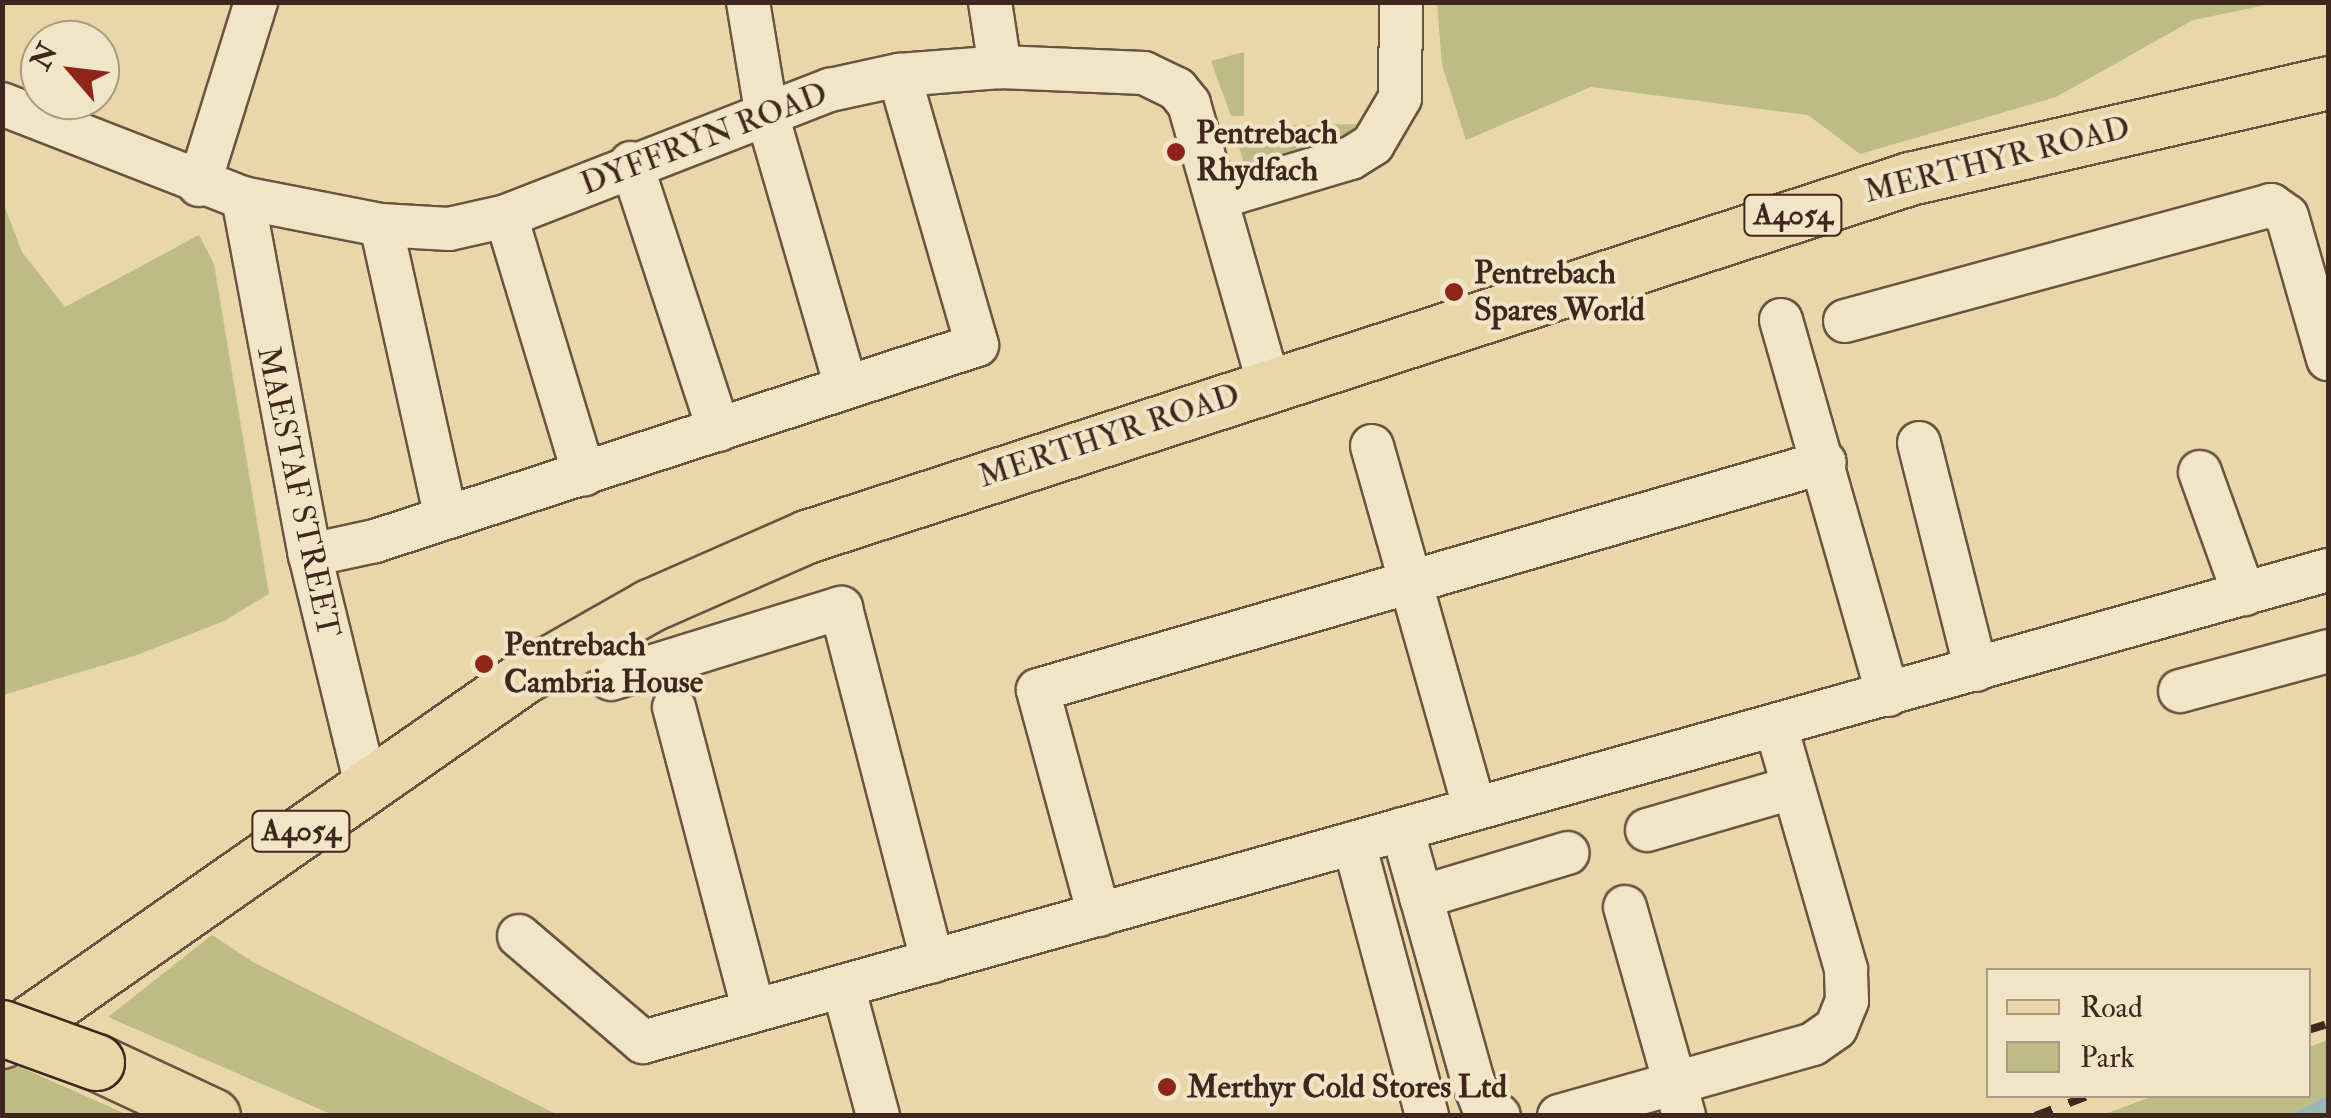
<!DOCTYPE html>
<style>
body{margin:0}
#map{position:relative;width:2331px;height:1118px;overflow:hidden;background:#e9d7aa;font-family:"IM FELL Double Pica",serif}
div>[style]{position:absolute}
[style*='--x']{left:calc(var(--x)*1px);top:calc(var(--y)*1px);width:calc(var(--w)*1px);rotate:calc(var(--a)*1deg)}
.green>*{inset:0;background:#bdbc84}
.water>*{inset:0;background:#9bb7b3}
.roads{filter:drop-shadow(2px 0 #6a5341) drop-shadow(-2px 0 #6a5341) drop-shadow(0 2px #6a5341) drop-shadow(0 -2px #6a5341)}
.minor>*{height:42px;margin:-21px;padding:0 21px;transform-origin:21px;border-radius:21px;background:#f1e5c8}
.major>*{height:52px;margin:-26px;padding:0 26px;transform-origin:26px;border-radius:26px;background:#e9d7aa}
.highway>*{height:55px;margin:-27.5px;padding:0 27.5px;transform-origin:27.5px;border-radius:27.5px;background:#e9d7aa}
.rail>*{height:8px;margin-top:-4px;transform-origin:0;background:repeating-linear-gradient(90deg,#40271e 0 18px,transparent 0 36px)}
.bridges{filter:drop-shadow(2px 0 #40271e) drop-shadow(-2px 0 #40271e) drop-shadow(0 2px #40271e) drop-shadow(0 -2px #40271e)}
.highway-bridge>*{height:55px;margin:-27.5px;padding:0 27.5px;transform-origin:27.5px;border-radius:27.5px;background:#e9d7aa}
.dots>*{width:28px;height:28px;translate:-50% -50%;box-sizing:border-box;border:5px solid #f1e5c8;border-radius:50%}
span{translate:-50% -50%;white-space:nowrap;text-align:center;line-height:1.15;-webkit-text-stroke:8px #f1e5c8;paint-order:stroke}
.shield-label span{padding:2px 8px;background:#f1e5c8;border:2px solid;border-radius:8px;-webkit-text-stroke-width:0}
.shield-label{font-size:30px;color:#40271e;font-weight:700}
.poi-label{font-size:32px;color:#40271e;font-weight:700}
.left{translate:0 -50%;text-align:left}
.street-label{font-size:32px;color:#40271e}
.frame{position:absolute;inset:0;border:5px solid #40271e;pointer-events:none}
.legend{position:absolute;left:1986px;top:968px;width:325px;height:130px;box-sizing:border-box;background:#f1e5c8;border:2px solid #aa9984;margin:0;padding:12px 18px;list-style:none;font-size:30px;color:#40271e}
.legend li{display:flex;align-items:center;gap:20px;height:50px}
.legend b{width:50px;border:2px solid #aa9984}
.north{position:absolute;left:20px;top:20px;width:100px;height:100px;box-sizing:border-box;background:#f1e5c8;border:2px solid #aa9984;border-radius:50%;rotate:298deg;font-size:28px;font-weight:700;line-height:40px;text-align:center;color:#40271e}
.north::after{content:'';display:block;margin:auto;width:35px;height:45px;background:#8f2418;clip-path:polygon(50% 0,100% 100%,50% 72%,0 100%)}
</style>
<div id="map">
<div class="green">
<i style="clip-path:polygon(1437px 3px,1437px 2px,2276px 3px,2193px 20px,2056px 97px,1860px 154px,1808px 115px,1591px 87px,1466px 140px,1442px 65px)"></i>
<i style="clip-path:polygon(1244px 52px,1244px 116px,1231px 116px,1211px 61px)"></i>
<i style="clip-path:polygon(1363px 124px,1335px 145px,1258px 167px,1244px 164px,1233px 126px)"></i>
<i style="clip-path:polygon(2px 200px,22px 252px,65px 307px,199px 235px,214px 264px,269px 594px,224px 621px,134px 656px,3px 695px)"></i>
<i style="clip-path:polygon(212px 935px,253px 962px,558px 1115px,333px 1115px,108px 1017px)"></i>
<i style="clip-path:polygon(2328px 1040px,2328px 1095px,2290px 1115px,2099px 1116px,2154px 1096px,2308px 1096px,2309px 1047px)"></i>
<i style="clip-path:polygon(11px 1063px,128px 1115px,3px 1116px,3px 1071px)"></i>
</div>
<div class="water">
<i style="clip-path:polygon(2328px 1095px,2328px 1115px,2290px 1115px,2326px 1096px)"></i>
</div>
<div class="roads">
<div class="minor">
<i style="--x:748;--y:2;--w:110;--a:80.6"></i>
<i style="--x:766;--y:111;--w:287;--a:73.8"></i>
<i style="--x:990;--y:2;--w:66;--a:81.3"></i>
<i style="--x:2;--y:104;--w:259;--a:21.3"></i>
<i style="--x:243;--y:198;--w:141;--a:11.1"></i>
<i style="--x:381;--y:225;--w:68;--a:3.4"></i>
<i style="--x:449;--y:229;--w:58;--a:-12.8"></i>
<i style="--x:506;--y:216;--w:348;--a:-21.3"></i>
<i style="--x:830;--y:90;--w:71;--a:-12.3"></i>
<i style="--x:899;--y:75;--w:101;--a:-4.5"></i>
<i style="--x:1000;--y:67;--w:144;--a:2.4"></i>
<i style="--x:1144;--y:73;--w:37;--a:26"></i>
<i style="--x:1177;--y:89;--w:19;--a:51"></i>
<i style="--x:1189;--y:104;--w:291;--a:74.1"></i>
<i style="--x:631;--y:163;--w:281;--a:71.8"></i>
<i style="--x:199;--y:185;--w:192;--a:-72.7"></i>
<i style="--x:243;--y:198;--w:363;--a:79.4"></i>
<i style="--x:310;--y:555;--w:236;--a:76.3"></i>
<i style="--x:1216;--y:198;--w:141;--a:-16.5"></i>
<i style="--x:1351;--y:158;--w:26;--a:-32"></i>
<i style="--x:1373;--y:144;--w:53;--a:-59.6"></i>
<i style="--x:1400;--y:98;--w:96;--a:-89.4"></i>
<i style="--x:506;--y:216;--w:270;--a:73.2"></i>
<i style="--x:381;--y:225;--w:299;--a:77.5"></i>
<i style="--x:1781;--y:320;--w:390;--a:74.1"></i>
<i style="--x:1845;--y:321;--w:442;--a:-15.2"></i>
<i style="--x:2271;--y:205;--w:19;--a:35"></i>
<i style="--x:2287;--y:216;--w:149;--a:74"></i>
<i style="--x:1919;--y:443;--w:234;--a:75.9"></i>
<i style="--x:1372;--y:446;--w:377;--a:74.2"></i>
<i style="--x:2200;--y:472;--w:130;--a:70.2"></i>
<i style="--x:310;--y:555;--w:66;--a:-12.2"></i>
<i style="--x:375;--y:541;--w:633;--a:-18.03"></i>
<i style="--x:977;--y:345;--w:281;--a:-106.1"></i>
<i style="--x:611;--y:679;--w:241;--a:-17.2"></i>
<i style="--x:841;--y:608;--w:365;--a:75.5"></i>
<i style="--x:2180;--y:691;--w:153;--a:-15.1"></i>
<i style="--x:674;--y:707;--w:314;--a:75.3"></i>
<i style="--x:1402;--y:829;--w:262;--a:74.3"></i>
<i style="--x:1473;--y:1081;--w:24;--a:68"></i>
<i style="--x:1482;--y:1103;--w:21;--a:37"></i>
<i style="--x:1647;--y:830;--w:151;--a:-16.2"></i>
<i style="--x:1354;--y:843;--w:283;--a:75"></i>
<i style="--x:1421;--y:897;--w:153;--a:-16.7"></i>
<i style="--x:1625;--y:907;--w:217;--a:74.2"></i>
<i style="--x:1099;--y:915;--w:233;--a:-105.2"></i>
<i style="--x:1038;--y:690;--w:819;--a:-16.16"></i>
<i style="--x:519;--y:936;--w:163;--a:40.5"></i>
<i style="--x:643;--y:1042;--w:1750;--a:-15.65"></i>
<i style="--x:843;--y:986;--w:135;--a:74.9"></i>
<i style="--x:1559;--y:1116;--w:264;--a:-15.8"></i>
<i style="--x:1813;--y:1044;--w:28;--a:-35"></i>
<i style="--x:1836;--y:1028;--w:29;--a:-68"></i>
<i style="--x:1847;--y:1001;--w:32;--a:-92"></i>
<i style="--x:1846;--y:969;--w:252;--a:-106.1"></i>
</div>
<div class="major">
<i style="--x:2;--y:1042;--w:638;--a:-34.91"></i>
<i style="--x:525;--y:677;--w:144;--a:-29.6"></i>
<i style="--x:650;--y:606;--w:171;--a:-23.7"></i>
<i style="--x:807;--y:537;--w:1160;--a:-17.98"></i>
<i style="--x:1910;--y:179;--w:429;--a:-12.9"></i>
</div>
<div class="highway">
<i style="--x:96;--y:1062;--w:128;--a:25"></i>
</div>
</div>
<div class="rail">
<i style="--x:2308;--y:1030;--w:21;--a:-17"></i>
<i style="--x:2035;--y:1116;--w:56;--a:-21"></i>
</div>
<div class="bridges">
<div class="highway-bridge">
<i style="--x:2;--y:1028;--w:100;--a:19.9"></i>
</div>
</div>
<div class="dots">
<i style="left:1176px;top:152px;background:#8f2418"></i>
<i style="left:1454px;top:292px;background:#8f2418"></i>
<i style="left:484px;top:664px;background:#8f2418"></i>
<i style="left:1167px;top:1087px;background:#8f2418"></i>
</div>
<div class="shield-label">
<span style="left:1793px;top:215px">A4054</span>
<span style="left:301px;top:831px">A4054</span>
</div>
<div class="poi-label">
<span class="left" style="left:1196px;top:152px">Pentrebach<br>Rhydfach</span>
<span class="left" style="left:1474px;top:292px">Pentrebach<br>Spares World</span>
<span class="left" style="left:504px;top:664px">Pentrebach<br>Cambria House</span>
<span class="left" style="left:1187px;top:1087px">Merthyr Cold Stores Ltd</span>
</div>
<div class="street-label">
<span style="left:704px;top:139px;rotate:-21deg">DYFFRYN ROAD</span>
<span style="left:1997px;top:160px;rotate:-14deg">MERTHYR ROAD</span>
<span style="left:1109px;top:436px;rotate:-18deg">MERTHYR ROAD</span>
<span style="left:298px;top:492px;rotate:78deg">MAESTAF STREET</span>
</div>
<div class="frame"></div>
<ul class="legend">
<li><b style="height:12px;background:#e9d7aa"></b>Road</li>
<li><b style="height:28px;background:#bdbc84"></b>Park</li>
</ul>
<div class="north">N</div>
</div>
